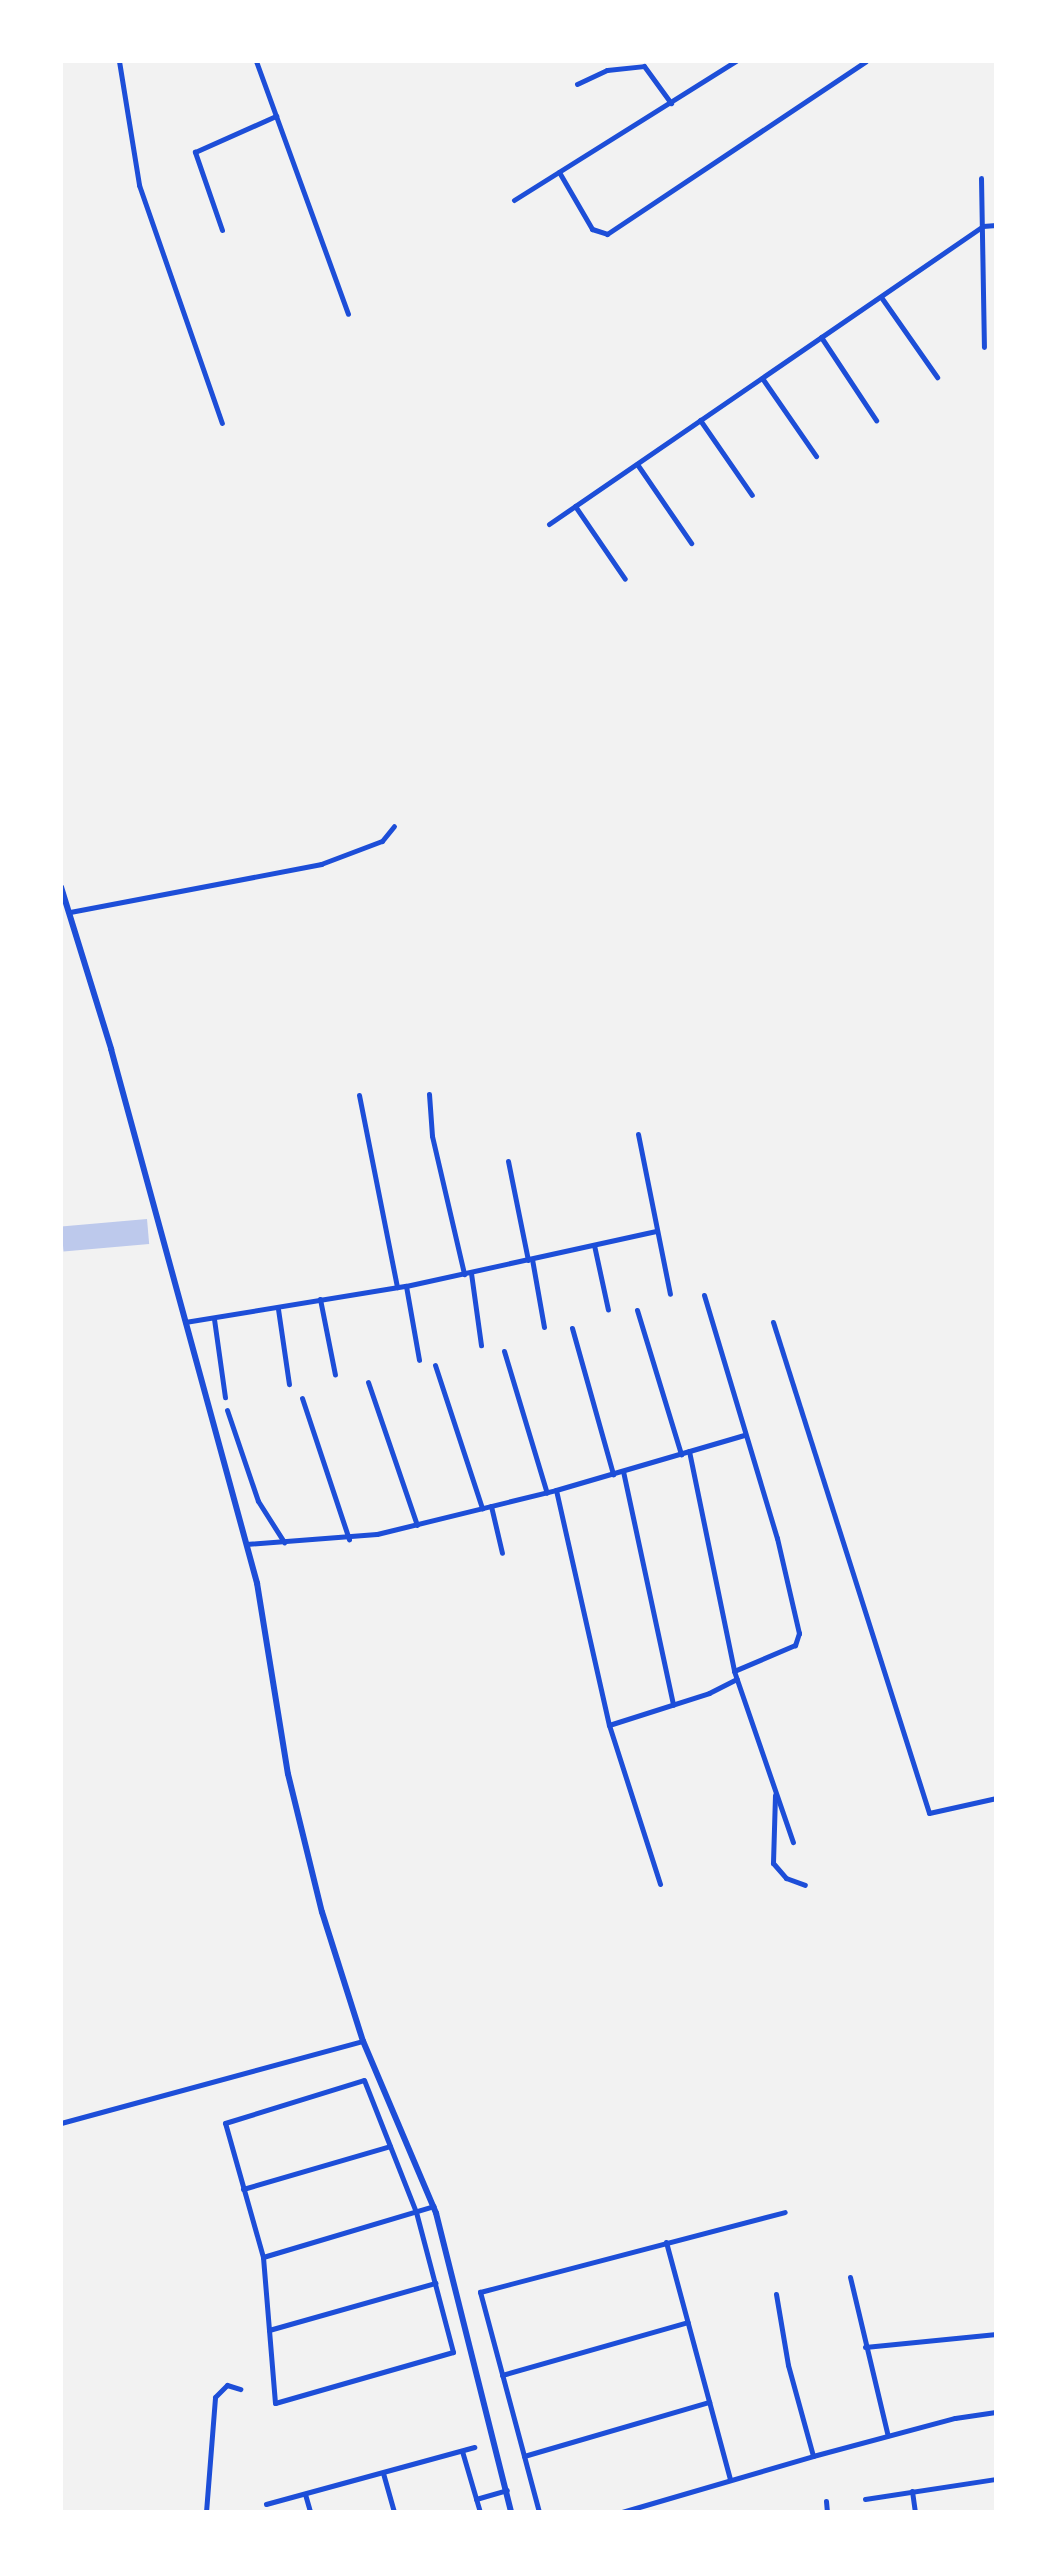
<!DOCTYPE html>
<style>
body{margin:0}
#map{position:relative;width:1057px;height:2573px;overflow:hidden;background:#f2f2f2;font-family:Literata,serif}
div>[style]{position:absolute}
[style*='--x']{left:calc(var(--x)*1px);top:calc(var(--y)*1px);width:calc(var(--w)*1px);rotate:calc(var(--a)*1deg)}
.building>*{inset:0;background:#bdc9ec;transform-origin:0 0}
.minor>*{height:5px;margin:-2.5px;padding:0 2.5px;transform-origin:2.5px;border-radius:2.5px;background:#1d4ed8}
.tertiary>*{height:6px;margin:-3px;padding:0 3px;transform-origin:3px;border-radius:3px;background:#1d4ed8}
span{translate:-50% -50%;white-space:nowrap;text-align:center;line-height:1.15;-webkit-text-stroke:7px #fff;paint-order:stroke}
.frame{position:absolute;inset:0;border:63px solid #fff;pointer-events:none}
</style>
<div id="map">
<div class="building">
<i style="left:147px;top:1219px;width:25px;height:86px;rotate:85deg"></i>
</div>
<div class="minor">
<i style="--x:119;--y:61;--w:126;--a:80.8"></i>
<i style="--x:139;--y:185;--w:252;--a:70.8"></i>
<i style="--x:256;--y:61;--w:269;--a:70"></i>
<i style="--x:577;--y:84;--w:33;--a:-25"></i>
<i style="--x:607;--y:70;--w:37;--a:-6"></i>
<i style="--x:644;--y:66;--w:46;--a:53.9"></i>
<i style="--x:559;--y:172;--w:66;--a:59.9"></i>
<i style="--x:592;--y:229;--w:16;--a:18"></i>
<i style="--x:607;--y:234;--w:311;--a:-33.7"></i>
<i style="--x:981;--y:178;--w:169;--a:89"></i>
<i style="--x:514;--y:200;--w:262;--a:-32.1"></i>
<i style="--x:222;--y:230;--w:83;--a:-109.1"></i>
<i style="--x:195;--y:152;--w:89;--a:-24"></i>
<i style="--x:881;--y:297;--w:98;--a:55"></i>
<i style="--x:821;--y:337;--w:100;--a:56.5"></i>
<i style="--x:762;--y:378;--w:95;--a:55.3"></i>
<i style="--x:700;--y:420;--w:91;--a:55.3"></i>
<i style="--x:637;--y:464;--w:96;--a:55.6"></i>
<i style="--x:575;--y:506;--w:88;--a:55.6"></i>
<i style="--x:549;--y:524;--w:526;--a:-34.47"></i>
<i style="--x:983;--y:226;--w:13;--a:-4"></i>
<i style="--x:70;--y:912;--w:256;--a:-10.8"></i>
<i style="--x:321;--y:864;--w:65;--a:-20.7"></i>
<i style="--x:382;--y:841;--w:19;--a:-51"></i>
<i style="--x:429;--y:1094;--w:42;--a:85.9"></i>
<i style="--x:432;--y:1136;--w:142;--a:76.9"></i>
<i style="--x:359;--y:1095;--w:196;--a:78.8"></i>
<i style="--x:638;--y:1134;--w:163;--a:78.7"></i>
<i style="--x:508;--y:1161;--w:101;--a:78.6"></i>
<i style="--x:594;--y:1245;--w:66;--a:77.8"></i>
<i style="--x:532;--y:1259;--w:69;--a:80"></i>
<i style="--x:471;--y:1273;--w:73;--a:82.1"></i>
<i style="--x:406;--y:1286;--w:75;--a:80"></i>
<i style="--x:704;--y:1295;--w:254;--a:73.3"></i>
<i style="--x:777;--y:1538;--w:98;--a:77"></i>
<i style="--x:799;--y:1633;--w:13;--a:108"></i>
<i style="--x:795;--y:1645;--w:66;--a:156.9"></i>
<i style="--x:320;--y:1299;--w:77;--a:78.8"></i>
<i style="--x:278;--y:1309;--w:76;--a:81.7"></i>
<i style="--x:637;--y:1310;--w:151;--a:73"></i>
<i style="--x:214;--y:1319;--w:79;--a:82"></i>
<i style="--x:185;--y:1322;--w:224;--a:-9.3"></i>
<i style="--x:406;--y:1286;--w:256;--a:-12.4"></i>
<i style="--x:773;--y:1322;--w:515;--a:72.37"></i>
<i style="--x:929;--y:1813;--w:69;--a:-12.6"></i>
<i style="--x:572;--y:1328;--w:152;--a:74.3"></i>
<i style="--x:504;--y:1351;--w:148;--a:73.2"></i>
<i style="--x:435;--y:1365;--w:151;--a:71.8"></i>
<i style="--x:368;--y:1382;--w:151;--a:71.1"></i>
<i style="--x:302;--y:1398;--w:149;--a:71.6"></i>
<i style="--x:227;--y:1410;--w:96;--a:71.2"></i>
<i style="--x:258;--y:1501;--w:49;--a:57.6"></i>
<i style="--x:689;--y:1451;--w:225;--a:78.4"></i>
<i style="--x:734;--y:1671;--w:181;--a:71"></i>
<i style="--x:623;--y:1471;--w:239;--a:77.9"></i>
<i style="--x:556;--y:1490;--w:241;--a:77.3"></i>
<i style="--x:609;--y:1725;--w:167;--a:72.2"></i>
<i style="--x:491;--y:1506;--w:48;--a:76.8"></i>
<i style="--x:246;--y:1544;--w:131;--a:-4.4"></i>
<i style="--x:377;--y:1534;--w:184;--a:-13.8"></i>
<i style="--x:556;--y:1490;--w:196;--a:-16.3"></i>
<i style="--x:609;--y:1725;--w:105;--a:-17.7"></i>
<i style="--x:709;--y:1693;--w:31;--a:-27"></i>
<i style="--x:775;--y:1795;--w:68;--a:91.7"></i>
<i style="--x:773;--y:1863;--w:20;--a:49"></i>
<i style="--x:786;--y:1878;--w:20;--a:20"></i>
<i style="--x:364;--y:2080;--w:142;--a:68.5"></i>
<i style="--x:416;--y:2212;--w:145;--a:75.2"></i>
<i style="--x:453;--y:2352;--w:185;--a:164"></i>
<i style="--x:275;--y:2403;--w:146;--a:-94.7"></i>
<i style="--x:263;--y:2257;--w:139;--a:-105.8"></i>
<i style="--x:225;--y:2123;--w:145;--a:-17.2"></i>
<i style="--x:61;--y:2123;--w:313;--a:-15.2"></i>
<i style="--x:243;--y:2189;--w:153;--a:-16.3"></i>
<i style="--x:666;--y:2242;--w:246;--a:74.9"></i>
<i style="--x:263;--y:2257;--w:178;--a:-16.6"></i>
<i style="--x:850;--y:2277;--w:163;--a:76.6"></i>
<i style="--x:776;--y:2294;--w:72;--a:80.4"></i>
<i style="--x:788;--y:2365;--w:94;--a:74.6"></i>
<i style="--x:813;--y:2456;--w:147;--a:-15"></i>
<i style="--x:955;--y:2418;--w:41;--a:-8.3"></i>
<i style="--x:269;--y:2330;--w:173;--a:-15.8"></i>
<i style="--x:865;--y:2347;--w:132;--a:-5.7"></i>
<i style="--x:502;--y:2375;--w:193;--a:-15.9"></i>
<i style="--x:462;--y:2451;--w:64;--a:73.6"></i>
<i style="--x:524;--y:2456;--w:193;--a:-16.3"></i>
<i style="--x:383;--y:2473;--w:41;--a:74.2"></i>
<i style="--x:912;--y:2491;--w:21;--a:82"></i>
<i style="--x:305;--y:2494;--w:19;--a:74"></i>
<i style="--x:476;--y:2499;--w:32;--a:-16"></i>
<i style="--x:865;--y:2499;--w:133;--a:-8.7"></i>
<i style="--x:826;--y:2501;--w:11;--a:85"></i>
<i style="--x:266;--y:2504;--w:216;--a:-15.3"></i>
<i style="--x:206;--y:2512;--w:115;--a:-85.5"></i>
<i style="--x:215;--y:2397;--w:17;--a:-45"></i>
<i style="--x:227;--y:2385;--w:14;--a:17"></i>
<i style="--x:539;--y:2512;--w:228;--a:-105"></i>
<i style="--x:480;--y:2292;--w:315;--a:-14.7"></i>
<i style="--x:622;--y:2512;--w:199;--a:-16.3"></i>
</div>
<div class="tertiary">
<i style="--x:61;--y:887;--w:170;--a:72.8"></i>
<i style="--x:111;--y:1049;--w:554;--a:74.71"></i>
<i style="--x:257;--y:1583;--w:193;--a:80.8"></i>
<i style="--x:288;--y:1774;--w:142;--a:76.2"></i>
<i style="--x:322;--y:1912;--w:135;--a:72.4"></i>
<i style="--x:363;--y:2041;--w:187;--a:67"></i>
<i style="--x:436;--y:2213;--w:308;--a:75.9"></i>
</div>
<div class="frame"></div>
</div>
